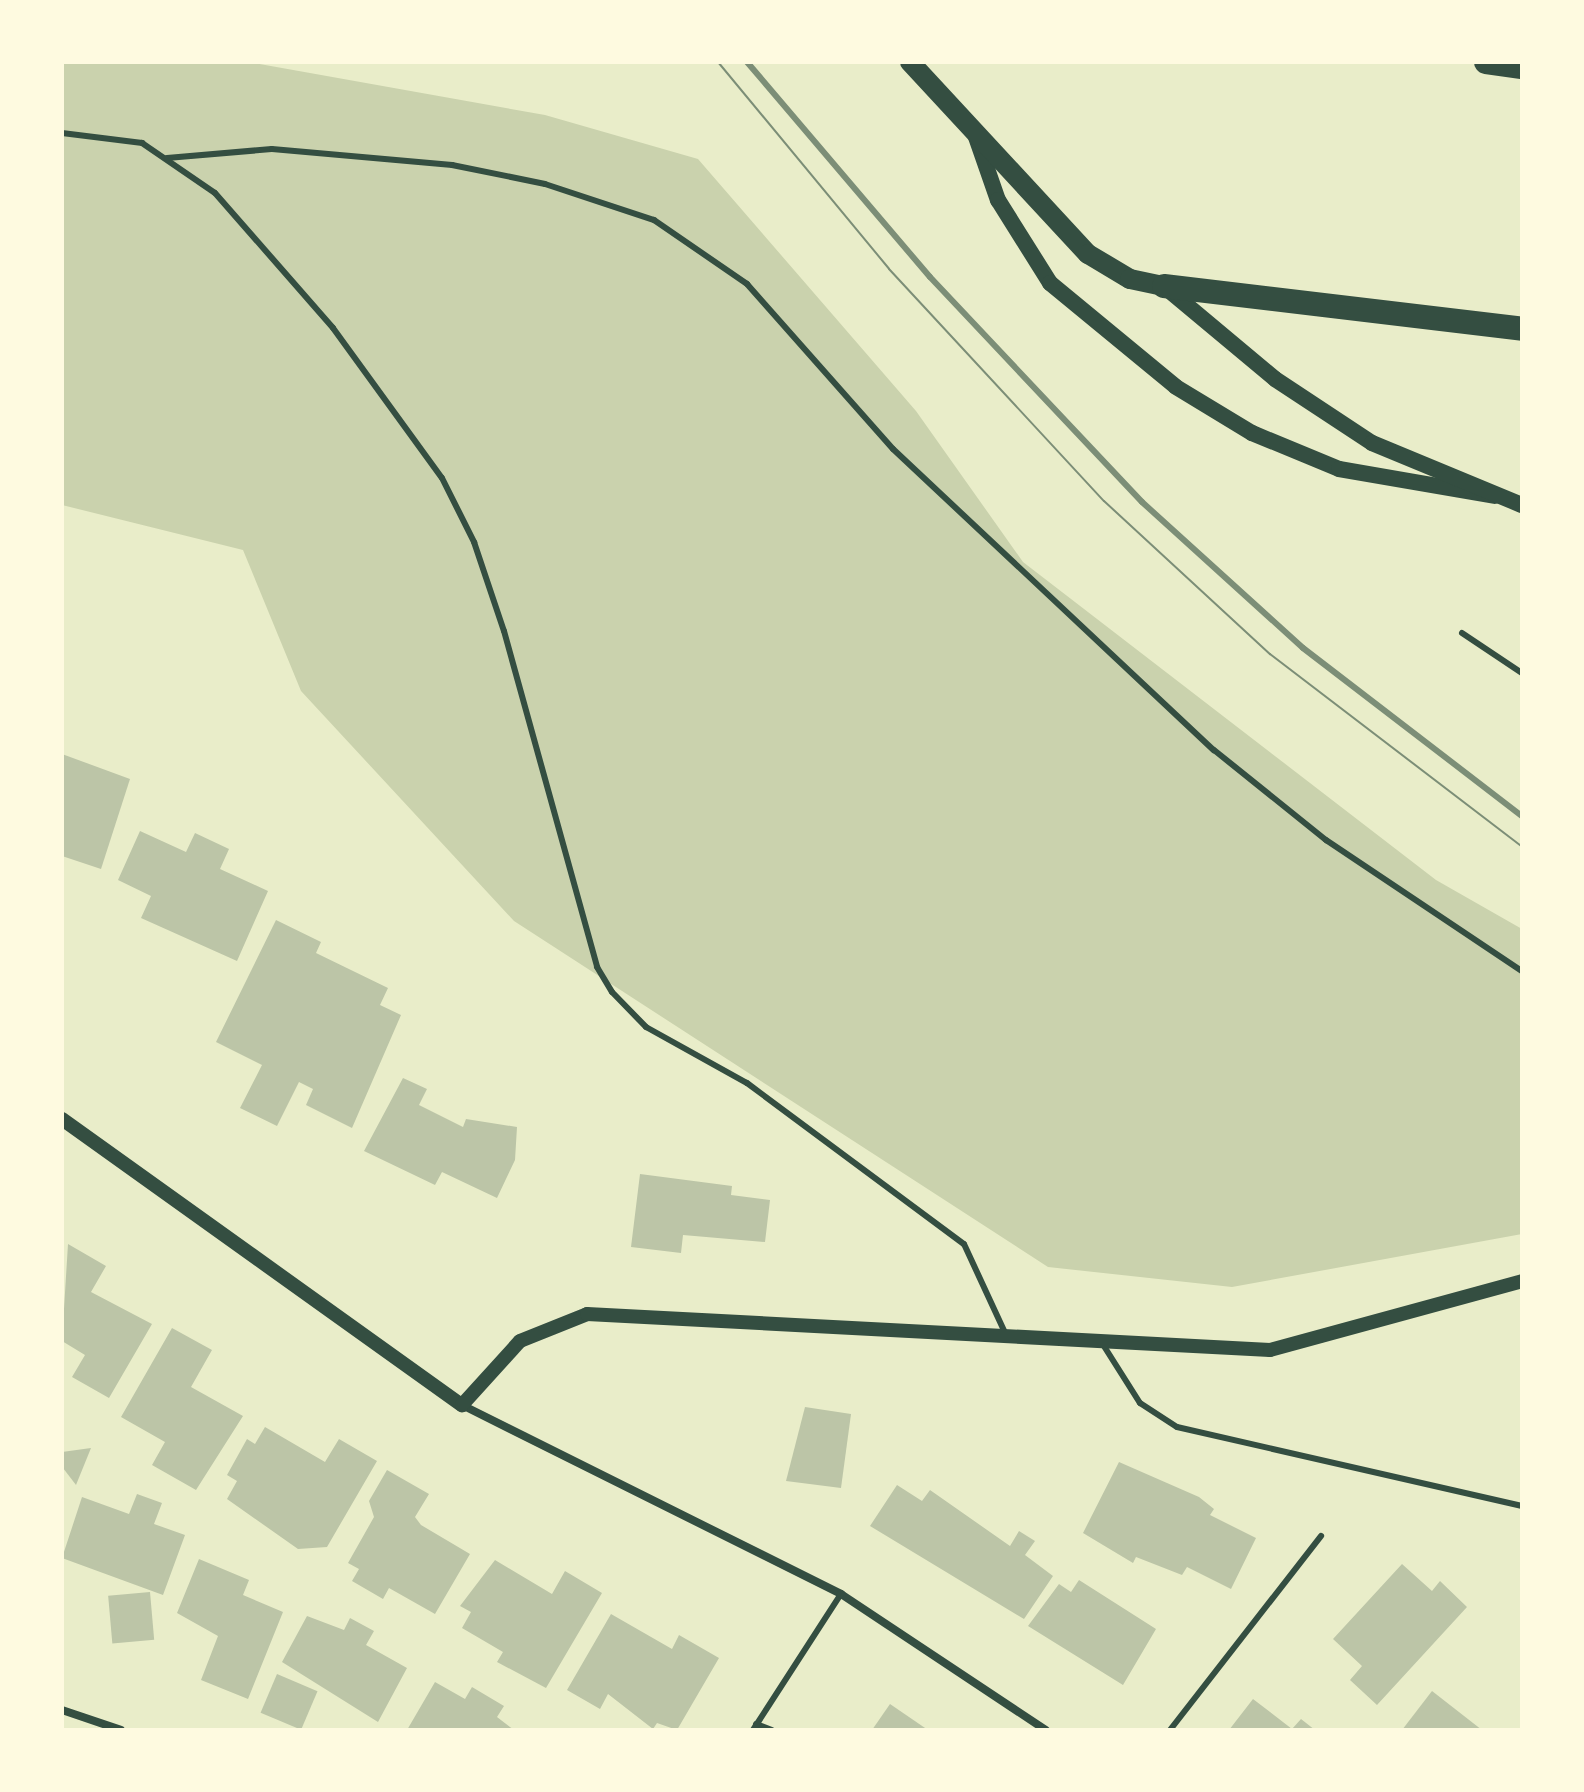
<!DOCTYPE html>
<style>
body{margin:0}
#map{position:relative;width:1584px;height:1792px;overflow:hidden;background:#e9edc9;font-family:"Source Sans 3",sans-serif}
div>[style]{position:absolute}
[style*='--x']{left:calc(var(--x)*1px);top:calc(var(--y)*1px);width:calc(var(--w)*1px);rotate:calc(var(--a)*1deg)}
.green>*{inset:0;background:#cad2ad}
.building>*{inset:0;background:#bcc5a7;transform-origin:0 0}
.service>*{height:6px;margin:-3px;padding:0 3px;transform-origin:3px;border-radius:3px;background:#344e41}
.minor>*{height:8px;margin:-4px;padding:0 4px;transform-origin:4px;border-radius:4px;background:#344e41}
.tertiary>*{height:14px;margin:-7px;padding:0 7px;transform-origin:7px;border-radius:7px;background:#344e41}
.secondary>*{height:16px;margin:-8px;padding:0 8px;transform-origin:8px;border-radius:8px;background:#344e41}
.primary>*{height:20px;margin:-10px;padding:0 10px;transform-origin:10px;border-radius:10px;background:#344e41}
.motorway>*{height:24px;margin:-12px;padding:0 12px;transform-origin:12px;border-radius:12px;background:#344e41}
.tram>*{height:2px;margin:-1px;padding:0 1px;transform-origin:1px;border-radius:1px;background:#7c8e77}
.rail>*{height:6px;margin:-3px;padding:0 3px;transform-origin:3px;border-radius:3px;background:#7c8e77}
span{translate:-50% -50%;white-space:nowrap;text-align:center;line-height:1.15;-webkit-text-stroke:7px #fefae0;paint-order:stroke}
.frame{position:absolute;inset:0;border:64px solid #fefae0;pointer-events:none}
</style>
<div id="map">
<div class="green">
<i style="clip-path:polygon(62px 62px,249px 62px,545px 115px,698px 159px,916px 411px,1023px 562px,1436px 880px,1522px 929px,1522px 1234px,1232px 1287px,1048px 1267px,514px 921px,301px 691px,243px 550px,62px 505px)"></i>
</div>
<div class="building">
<i style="clip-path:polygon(62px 754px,130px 779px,101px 869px,62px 856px)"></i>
<i style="clip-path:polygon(140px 831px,186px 852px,195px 833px,229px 849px,220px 869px,268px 891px,237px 961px,141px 918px,151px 896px,118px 880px)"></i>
<i style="clip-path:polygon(276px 920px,321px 942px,316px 953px,388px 988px,380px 1005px,401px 1015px,352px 1128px,306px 1105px,313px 1089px,299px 1082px,277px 1126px,240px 1108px,262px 1065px,216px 1042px)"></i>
<i style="clip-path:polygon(403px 1078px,427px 1089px,419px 1105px,463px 1127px,466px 1119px,517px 1127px,515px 1160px,497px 1198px,442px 1172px,435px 1185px,364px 1151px)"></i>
<i style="clip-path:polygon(640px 1174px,732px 1186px,731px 1195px,770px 1200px,765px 1242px,683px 1235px,681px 1253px,631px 1247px)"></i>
<i style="clip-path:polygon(68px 1244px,106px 1266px,91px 1292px,152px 1324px,109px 1398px,72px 1377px,85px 1355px,62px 1341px)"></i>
<i style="clip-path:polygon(172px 1328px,212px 1350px,191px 1387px,243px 1416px,196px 1490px,152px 1465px,165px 1442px,121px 1417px)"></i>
<i style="clip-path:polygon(805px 1407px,851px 1414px,841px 1488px,786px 1481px)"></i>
<i style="clip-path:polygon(265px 1427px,325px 1462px,339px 1439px,377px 1461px,327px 1547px,298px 1549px,227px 1499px,237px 1481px,227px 1475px,247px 1439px,255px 1444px)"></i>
<i style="clip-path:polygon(91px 1448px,76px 1485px,63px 1468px,62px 1452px)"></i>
<i style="clip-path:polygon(1119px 1462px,1199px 1497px,1214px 1509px,1210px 1515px,1256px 1538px,1231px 1589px,1187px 1567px,1182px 1575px,1136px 1557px,1133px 1563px,1083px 1533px)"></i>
<i style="clip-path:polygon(387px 1470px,429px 1494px,415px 1517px,421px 1525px,470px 1554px,435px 1614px,389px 1588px,383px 1599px,352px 1581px,359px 1569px,348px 1563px,374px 1517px,369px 1501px)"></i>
<i style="clip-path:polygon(897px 1485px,922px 1501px,930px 1490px,1010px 1546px,1019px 1531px,1035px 1541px,1025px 1555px,1053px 1576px,1024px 1619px,870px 1526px)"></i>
<i style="clip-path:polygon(137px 1494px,162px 1503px,154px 1524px,185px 1535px,163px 1595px,62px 1558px,82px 1497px,129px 1514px)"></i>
<i style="clip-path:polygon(199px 1559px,249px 1580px,243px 1595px,283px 1612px,248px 1699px,201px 1680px,218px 1636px,177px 1613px)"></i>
<i style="clip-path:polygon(495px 1560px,552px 1594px,565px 1571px,602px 1593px,546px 1688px,497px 1662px,503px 1652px,462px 1628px,471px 1612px,460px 1606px)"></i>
<i style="clip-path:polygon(1402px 1564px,1432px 1591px,1440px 1581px,1467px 1607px,1377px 1705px,1350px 1680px,1362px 1666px,1333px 1639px)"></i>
<i style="clip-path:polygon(1079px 1580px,1156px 1629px,1123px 1685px,1028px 1626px,1059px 1584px,1071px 1592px)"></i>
<i style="left:150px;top:1592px;width:48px;height:42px;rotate:85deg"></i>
<i style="clip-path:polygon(611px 1614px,672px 1649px,679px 1635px,719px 1658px,677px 1730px,657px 1723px,653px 1729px,608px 1694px,600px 1709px,567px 1690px)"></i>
<i style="clip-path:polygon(307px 1616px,344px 1630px,350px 1618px,374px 1631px,366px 1645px,407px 1668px,378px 1722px,282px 1662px)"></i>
<i style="left:277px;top:1674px;width:44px;height:42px;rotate:23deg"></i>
<i style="clip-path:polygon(435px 1682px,465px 1699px,472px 1687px,504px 1706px,497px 1717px,514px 1730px,407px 1730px)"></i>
<i style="clip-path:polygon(1432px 1691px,1482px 1730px,1402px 1730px)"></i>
<i style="clip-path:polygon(1253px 1699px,1292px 1729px,1301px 1719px,1315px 1730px,1229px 1730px)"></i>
<i style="clip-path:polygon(890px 1704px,928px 1730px,872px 1730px)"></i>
</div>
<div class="service">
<i style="--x:62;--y:133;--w:81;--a:7.1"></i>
<i style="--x:142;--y:143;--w:88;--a:34.4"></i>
<i style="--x:215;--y:193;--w:179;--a:48.8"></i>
<i style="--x:333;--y:328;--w:185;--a:54"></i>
<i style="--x:442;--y:478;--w:72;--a:63.4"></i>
<i style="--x:474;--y:542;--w:94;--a:71.4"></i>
<i style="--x:504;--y:631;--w:349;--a:74.5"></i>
<i style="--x:597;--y:967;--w:29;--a:59"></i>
<i style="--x:612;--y:992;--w:49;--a:45.8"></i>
<i style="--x:646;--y:1027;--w:115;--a:29"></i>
<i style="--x:747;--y:1083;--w:270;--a:36.6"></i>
<i style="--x:964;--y:1244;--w:100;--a:65.2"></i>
<i style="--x:167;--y:158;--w:105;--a:-4.9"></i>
<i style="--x:272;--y:149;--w:181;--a:5.1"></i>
<i style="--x:452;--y:165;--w:95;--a:11.5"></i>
<i style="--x:545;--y:184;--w:115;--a:18.3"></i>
<i style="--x:654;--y:220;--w:113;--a:34.5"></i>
<i style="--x:747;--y:284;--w:220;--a:48.5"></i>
<i style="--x:893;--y:449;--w:440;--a:43.2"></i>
<i style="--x:1214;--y:750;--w:144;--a:38.8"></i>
<i style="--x:1326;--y:840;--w:236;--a:33.8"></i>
<i style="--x:1462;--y:633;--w:72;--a:33.7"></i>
<i style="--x:1102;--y:1343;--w:71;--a:57.7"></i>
<i style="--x:1140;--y:1403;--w:44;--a:33"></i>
<i style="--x:1177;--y:1427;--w:354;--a:12.9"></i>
<i style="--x:756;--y:1724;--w:17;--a:21"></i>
<i style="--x:753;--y:1730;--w:162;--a:-57.1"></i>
<i style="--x:1170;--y:1730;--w:246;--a:-52.1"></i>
</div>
<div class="minor">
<i style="--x:462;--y:1405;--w:424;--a:26.5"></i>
<i style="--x:841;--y:1594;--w:246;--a:33.6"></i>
<i style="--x:62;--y:1710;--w:62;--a:18.7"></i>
</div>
<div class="tertiary">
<i style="--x:62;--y:1119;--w:492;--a:35.6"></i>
<i style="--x:462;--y:1405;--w:86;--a:-47.8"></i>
<i style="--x:520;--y:1341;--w:72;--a:-21.9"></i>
<i style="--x:587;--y:1314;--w:684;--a:3.02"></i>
<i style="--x:1270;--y:1350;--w:261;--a:-15.3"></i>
</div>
<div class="secondary">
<i style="--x:976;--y:137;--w:67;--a:70.8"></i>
<i style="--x:998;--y:200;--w:98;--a:57.9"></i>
<i style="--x:1050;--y:283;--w:163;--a:39.5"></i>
<i style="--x:1176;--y:387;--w:89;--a:31.2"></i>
<i style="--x:1252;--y:433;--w:94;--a:22.5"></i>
<i style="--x:1339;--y:469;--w:158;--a:9.8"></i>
<i style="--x:1165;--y:287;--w:143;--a:39.9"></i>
<i style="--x:1275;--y:379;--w:116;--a:33.4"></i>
<i style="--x:1372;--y:443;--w:162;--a:22.5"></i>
</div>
<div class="primary">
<i style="--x:910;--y:62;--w:262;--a:47.2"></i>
<i style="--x:1088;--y:254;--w:49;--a:30.8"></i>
<i style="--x:1130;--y:279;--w:35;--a:12"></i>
</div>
<div class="motorway">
<i style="--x:1486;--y:62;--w:36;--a:8"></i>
<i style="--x:1164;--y:286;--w:361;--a:6.8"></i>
</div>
<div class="tram">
<i style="--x:718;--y:62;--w:268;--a:50.4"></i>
<i style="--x:889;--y:269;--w:316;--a:47.2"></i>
<i style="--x:1104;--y:501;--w:226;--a:42.7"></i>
<i style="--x:1270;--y:654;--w:317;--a:37.4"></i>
</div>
<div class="rail">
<i style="--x:747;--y:62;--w:282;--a:49.6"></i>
<i style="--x:930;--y:277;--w:309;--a:46.7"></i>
<i style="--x:1142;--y:502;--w:217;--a:42.2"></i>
<i style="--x:1303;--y:648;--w:276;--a:37.5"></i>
</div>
<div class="frame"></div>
</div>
